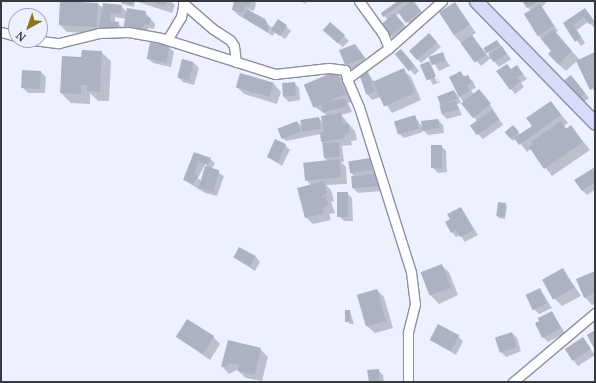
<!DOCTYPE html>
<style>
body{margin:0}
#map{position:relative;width:596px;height:383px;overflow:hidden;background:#edf1ff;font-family:"Noto Serif",serif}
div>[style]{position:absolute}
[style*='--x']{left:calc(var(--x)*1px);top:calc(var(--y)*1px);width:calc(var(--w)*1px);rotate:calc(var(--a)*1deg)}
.shadow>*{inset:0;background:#0003;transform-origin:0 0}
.building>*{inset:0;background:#adb2c2;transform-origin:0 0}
.roads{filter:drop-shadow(1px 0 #8b8f9f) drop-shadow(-1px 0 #8b8f9f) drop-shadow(0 1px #8b8f9f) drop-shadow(0 -1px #8b8f9f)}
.street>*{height:9px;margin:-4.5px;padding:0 4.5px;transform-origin:4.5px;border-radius:4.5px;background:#fff}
.secondary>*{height:13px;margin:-6.5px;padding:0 6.5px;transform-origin:6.5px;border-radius:6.5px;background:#d5dbf9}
span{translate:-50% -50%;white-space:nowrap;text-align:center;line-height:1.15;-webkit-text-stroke:4px #edf1ff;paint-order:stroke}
.frame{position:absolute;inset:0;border:2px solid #373940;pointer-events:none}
.north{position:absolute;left:8px;top:8px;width:40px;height:40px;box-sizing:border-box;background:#edf1ff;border:1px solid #a4a7b3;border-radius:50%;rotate:220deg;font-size:11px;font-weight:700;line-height:16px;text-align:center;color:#373940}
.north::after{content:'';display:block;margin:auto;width:14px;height:18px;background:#8d7418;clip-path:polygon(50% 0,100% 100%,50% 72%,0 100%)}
</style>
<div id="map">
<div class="shadow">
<i style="clip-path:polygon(evenodd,61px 1px,98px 4px,103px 8px,121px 6px,127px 12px,145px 12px,155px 24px,154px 29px,148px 28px,147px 36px,67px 32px,60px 25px,61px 1px,115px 17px,126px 19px,124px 28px,115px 22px,115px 17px)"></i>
<i style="clip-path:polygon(120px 1px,170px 1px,175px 5px,172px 13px,135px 1px,134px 7px,122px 4px)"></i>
<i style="clip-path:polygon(235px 1px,253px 1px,256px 3px,254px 11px,247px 9px,265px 21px,271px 32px,269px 24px,272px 28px,279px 20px,291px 31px,285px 39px,275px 32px,273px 36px,238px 15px,233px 10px)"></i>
<i style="clip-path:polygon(300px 1px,307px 1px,306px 4px)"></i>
<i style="clip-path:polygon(399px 1px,414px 1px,425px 16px,412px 27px,400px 13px,396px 16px,408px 29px,395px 40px,381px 26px,388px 20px,384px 16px)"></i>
<i style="clip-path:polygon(523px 1px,548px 1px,542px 7px,558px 31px,555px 33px,580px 60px,595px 53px,595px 93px,577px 61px,566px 71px,558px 64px,553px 51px,538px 35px,531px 11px)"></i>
<i style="clip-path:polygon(455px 3px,476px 33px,471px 36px,489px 57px,491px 56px,488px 53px,499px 43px,511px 59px,499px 67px,491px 58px,481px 66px,454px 35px,440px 12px)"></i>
<i style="clip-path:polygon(585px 9px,595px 22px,595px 28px,588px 22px,577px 30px,585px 43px,581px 46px,564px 23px)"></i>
<i style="left:330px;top:23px;width:26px;height:9px;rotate:43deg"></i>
<i style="clip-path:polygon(429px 34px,441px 47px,421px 63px,416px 58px)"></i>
<i style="clip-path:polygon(355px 45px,369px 63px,351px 69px,346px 64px)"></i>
<i style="clip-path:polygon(169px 47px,174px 52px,171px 67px,153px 63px,148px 59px)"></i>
<i style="clip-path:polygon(101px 52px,111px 61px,109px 101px,98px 101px,90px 93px,90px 104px,71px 103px,61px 93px,63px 57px,82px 59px)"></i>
<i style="clip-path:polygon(442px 54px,450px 66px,439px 71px,431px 58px)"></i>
<i style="clip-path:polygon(406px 55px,419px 71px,415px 75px,410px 70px)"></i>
<i style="clip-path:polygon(182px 60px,194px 63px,199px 68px,194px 85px,183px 82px,178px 77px)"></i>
<i style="clip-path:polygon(evenodd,428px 63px,440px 82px,433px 85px,422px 66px,428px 63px,430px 67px,432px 67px,439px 82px,437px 82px,430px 67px)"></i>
<i style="clip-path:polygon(507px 65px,512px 70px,517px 67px,527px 79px,521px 83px,524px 87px,515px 94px,511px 89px)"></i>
<i style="clip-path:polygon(403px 70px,411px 77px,421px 100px,392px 113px,381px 97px,372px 100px,368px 95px,361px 76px,368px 73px,375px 83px)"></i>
<i style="clip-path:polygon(41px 72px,46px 77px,45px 93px,28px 93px,23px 88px)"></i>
<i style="clip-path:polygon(335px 72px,343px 79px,352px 101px,348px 103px,352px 112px,341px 115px,355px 131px,357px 140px,351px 141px,352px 145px,342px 146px,344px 162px,341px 162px,346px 167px,347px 184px,326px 185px,331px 190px,334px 201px,331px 202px,335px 213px,329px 214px,331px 220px,313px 224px,306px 217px,312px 186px,305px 179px,327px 160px,324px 158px,321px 134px,286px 141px,281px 136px,297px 122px,302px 126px,319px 118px,323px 123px,328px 116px,315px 107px)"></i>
<i style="clip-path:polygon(460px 73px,473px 81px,476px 88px,471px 90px,474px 95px,484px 95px,503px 125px,483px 139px,478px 134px,477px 121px,459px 96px)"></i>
<i style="clip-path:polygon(241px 74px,274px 84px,281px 92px,277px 104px,244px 94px,237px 87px)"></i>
<i style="clip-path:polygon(575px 81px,589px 98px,584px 102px,580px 97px)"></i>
<i style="clip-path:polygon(294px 83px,299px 88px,300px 100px,289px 102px,284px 97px)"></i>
<i style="clip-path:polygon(454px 91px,458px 96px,461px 103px,457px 104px,462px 115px,447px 119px,442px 114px,443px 105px,438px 97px)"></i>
<i style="clip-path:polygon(551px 102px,568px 123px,564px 126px,567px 129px,571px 126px,590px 150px,552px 176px,531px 149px,527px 152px,516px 138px,513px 141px,506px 132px,515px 129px,521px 135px,533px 126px)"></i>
<i style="clip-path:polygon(415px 116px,422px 127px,438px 120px,443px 125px,444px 133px,428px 135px,422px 129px,423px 132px,404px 138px,399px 133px)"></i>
<i style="clip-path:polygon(285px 145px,290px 150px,282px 166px,268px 157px)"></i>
<i style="clip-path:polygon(432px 146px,441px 146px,446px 151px,447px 172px,438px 173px,433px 168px)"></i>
<i style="clip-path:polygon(evenodd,195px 153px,210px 159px,215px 163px,212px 169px,224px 176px,217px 196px,205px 193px,184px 180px,195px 153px,206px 163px,207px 164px,202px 182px,198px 178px,206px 163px)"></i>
<i style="clip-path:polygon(370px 159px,375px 164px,382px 191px,358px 193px,353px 188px,354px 176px,351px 173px)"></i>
<i style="clip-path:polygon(595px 168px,595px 190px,587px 195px,582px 190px)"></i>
<i style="clip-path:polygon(347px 193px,352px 198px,353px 221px,344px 221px,339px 216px)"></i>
<i style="clip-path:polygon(505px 204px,507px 206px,505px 219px,499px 218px,497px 216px)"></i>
<i style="clip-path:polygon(461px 208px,478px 235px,465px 242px,460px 235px,456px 237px,452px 232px,451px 220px)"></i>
<i style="clip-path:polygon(256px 257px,260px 262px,255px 271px,235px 258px)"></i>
<i style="clip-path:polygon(441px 265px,449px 272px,458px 295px,439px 304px,431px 296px,422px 273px)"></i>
<i style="clip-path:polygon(563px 269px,581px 296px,562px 306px,555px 299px)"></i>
<i style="clip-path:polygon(595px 272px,595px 304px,592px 305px,585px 297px)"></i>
<i style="clip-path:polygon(540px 289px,552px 308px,539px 314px,534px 309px)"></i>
<i style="clip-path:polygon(377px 290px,384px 297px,393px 328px,375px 333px,367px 326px)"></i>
<i style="clip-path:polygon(350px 311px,354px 324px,350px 324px,348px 322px)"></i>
<i style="clip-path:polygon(552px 312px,565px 333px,548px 342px,543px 337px)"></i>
<i style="clip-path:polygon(512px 333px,517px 338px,521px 351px,506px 357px,501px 352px,496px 339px)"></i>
<i style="clip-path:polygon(458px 336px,463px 341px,456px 355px,431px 340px)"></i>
<i style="clip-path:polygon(213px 337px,220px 344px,210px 360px,178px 338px)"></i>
<i style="clip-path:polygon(583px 339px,595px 355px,578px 366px,574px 361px)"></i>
<i style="clip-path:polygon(228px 341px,260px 349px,268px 357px,262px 381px,246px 378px,237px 370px,229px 374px,222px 366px)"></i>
<i style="clip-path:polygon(378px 370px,383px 375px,384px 382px,370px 382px)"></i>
</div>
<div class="building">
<i style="left:60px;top:1px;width:38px;height:24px;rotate:3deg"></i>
<i style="clip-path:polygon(119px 1px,133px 1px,132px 5px)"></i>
<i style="clip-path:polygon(149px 1px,167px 1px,165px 6px)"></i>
<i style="clip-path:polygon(234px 1px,251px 1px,249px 6px,245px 5px,243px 13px,232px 10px)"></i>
<i style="clip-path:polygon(398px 1px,405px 1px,383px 17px,381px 13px)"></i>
<i style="clip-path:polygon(411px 1px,421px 11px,406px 23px,398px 12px)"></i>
<i style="clip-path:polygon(522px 1px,539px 1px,527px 8px)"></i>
<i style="left:455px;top:2px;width:27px;height:19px;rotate:57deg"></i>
<i style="clip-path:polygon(103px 3px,122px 5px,121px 14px,111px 13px,110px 21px,119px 22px,118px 30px,99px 28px)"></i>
<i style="left:540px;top:4px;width:26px;height:19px;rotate:58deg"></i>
<i style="clip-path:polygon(127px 8px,146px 11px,145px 17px,151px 18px,149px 25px,144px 24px,142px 32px,123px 29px)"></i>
<i style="clip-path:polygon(585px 8px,594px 21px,589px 24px,584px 17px,573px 25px,581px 37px,575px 42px,563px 23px)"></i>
<i style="clip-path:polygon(247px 9px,265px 19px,270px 28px,267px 32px,243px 17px)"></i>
<i style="left:394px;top:13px;width:15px;height:20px;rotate:48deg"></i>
<i style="left:278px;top:19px;width:11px;height:13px;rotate:34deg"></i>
<i style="left:330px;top:22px;width:20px;height:11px;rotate:41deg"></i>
<i style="clip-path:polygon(553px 29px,572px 51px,558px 64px,548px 54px,551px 51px,541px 39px)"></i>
<i style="left:429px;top:33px;width:12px;height:27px;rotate:48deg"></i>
<i style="left:472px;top:35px;width:24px;height:14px;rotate:54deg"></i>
<i style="left:497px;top:40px;width:6px;height:16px;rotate:59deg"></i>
<i style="left:150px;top:42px;width:20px;height:17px;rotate:11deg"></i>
<i style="clip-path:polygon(355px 44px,365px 58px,345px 65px,339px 50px)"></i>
<i style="left:502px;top:46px;width:9px;height:16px;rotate:58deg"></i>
<i style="left:401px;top:49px;width:22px;height:8px;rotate:51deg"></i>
<i style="clip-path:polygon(82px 50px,102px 51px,100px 92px,87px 91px,87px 85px,81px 85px,81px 94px,60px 93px,62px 56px,81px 57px)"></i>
<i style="left:443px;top:52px;width:9px;height:15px;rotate:72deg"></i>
<i style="clip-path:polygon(595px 52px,595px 87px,590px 90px,576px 61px)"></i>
<i style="left:182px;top:59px;width:12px;height:19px;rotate:14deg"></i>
<i style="left:429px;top:61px;width:17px;height:10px;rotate:66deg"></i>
<i style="clip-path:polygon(507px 64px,511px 69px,517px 65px,523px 74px,517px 77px,520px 82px,510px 90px,496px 71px)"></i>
<i style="left:404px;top:68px;width:27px;height:34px;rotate:66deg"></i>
<i style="left:22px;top:70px;width:19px;height:18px;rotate:3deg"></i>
<i style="left:336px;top:71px;width:25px;height:35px;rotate:67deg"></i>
<i style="clip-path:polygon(461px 71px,463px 77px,468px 75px,472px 83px,467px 85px,470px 91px,459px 97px,449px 77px)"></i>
<i style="left:368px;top:72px;width:21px;height:9px;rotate:71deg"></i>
<i style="left:240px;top:73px;width:35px;height:15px;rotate:16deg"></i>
<i style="left:571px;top:75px;width:23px;height:8px;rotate:52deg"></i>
<i style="left:295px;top:82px;width:14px;height:13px;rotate:86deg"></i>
<i style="left:479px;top:89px;width:19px;height:23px;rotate:51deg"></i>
<i style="left:454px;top:90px;width:9px;height:18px;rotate:69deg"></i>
<i style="left:345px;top:98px;width:9px;height:25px;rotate:77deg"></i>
<i style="left:456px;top:101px;width:9px;height:17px;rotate:77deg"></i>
<i style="clip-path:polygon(551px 101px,561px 115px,519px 145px,514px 138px,532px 126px,526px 118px)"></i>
<i style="left:492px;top:110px;width:12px;height:27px;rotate:55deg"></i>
<i style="clip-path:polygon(341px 113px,343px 124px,348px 123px,350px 133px,344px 134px,345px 138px,321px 142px,320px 133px,324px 132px,321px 116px)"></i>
<i style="left:415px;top:115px;width:14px;height:22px;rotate:73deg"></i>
<i style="left:319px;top:117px;width:12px;height:19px;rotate:81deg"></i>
<i style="clip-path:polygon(438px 119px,440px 128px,422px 131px,421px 121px)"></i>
<i style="left:297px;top:121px;width:11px;height:21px;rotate:68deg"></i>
<i style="clip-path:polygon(561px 121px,566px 129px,571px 125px,583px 142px,544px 169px,529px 147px,533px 144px,531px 142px)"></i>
<i style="left:513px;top:125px;width:9px;height:11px;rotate:49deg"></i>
<i style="left:275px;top:139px;width:12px;height:20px;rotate:24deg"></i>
<i style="left:339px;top:142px;width:15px;height:16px;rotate:86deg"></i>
<i style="left:431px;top:145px;width:11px;height:23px"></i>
<i style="clip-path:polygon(194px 152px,211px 158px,208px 165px,199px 162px,194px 173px,198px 177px,193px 184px,183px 180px)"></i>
<i style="left:370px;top:158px;width:12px;height:22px;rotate:81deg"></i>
<i style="left:339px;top:159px;width:18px;height:36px;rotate:84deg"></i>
<i style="left:205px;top:166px;width:15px;height:23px;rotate:16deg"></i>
<i style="clip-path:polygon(595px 167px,595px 182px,582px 191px,574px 180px)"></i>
<i style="left:377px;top:174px;width:12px;height:26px;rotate:85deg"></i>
<i style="clip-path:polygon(324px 181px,327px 193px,319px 198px,326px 196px,328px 205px,323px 207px,324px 213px,305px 218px,297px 188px)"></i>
<i style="left:337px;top:192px;width:11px;height:25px"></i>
<i style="left:498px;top:202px;width:8px;height:14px;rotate:7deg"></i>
<i style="clip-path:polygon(461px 207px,474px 230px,460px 237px,456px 230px,451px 233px,445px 222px,450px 219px,447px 214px)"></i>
<i style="left:239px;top:247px;width:19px;height:12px;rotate:28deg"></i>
<i style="left:442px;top:264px;width:25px;height:23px;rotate:69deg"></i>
<i style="left:563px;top:268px;width:23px;height:24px;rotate:61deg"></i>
<i style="clip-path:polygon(595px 271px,595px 293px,584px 298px,576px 279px)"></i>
<i style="left:540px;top:288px;width:17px;height:16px;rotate:65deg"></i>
<i style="left:377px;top:289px;width:33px;height:21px;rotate:74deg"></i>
<i style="left:345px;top:310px;width:5px;height:12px"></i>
<i style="clip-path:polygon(552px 311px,561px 328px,542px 338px,535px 323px,539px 321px,538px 318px)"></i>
<i style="left:187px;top:319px;width:32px;height:21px;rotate:32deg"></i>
<i style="left:438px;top:324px;width:24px;height:18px;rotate:28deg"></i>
<i style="clip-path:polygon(595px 330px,595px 350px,587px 335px)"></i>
<i style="left:512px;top:332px;width:16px;height:18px;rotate:72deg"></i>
<i style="left:583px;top:337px;width:14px;height:22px;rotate:56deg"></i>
<i style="clip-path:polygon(228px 340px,261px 348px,255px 375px,238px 371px,239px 365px,229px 363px,227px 366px,221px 367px)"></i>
<i style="clip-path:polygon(379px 369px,380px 382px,369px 382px,367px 370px)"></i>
</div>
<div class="roads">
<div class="street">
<i style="--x:359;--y:1;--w:41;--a:54"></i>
<i style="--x:383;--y:34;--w:15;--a:67"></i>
<i style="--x:183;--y:3;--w:40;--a:41"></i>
<i style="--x:213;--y:29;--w:20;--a:33"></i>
<i style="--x:230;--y:40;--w:7;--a:56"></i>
<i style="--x:234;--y:46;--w:16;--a:83"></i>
<i style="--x:1;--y:32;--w:16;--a:15"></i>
<i style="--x:33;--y:40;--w:26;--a:7"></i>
<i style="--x:59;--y:43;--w:41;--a:-14"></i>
<i style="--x:99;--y:33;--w:29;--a:-2"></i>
<i style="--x:128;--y:32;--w:34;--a:10"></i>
<i style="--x:161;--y:38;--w:120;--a:17.5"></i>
<i style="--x:275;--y:74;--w:54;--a:-6.3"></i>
<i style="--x:329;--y:68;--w:16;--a:7"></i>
<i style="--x:345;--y:70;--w:9;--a:77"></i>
<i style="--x:347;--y:79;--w:52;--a:-36.4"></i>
<i style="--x:389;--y:48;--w:71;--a:-41.6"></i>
<i style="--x:167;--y:40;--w:27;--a:-59"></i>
<i style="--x:181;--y:17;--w:16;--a:-79"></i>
<i style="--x:347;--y:79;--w:30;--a:67"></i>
<i style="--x:359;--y:107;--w:173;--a:72.5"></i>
<i style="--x:411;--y:272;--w:32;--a:83"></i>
<i style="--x:415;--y:304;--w:30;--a:104"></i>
<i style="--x:408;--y:333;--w:49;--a:90"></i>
<i style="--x:513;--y:382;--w:107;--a:-40.1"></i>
</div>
<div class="secondary">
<i style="--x:476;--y:1;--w:170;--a:45.7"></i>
</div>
</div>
<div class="frame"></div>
<div class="north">N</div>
</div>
